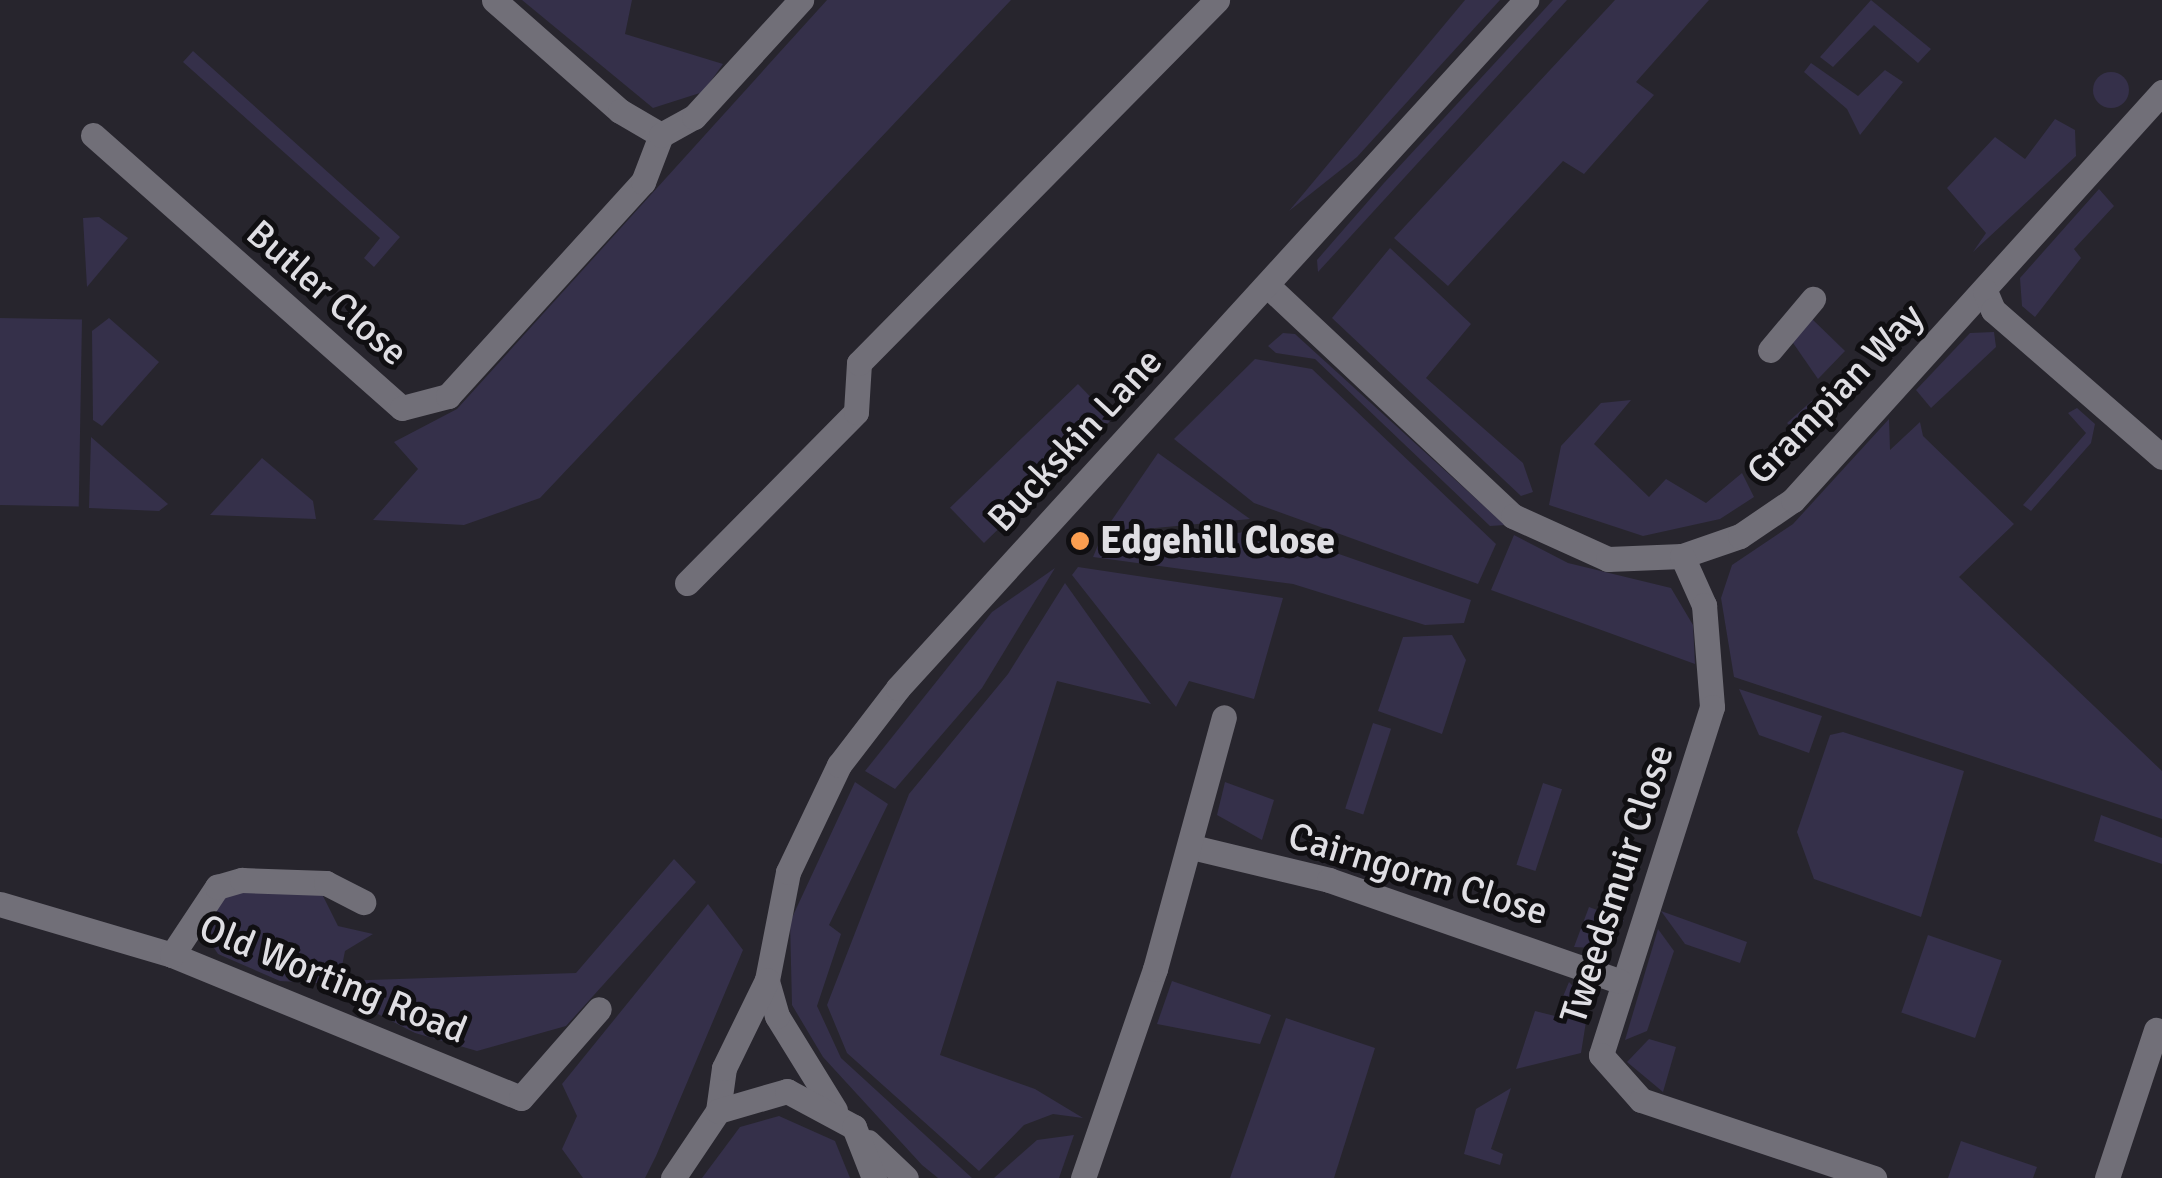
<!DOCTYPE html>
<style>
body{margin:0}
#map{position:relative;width:2162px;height:1178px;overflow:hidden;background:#27252d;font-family:Signika,sans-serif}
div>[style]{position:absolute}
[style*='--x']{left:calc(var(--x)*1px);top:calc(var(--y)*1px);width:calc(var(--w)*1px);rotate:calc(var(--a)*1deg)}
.green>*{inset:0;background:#35304a;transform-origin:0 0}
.round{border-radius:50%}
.street>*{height:25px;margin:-12.5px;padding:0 12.5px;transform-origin:12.5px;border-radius:12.5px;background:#716f78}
.secondary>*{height:25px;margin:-12.5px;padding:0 12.5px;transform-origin:12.5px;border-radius:12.5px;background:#716f78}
.dots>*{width:28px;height:28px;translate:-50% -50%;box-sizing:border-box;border:5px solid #100f12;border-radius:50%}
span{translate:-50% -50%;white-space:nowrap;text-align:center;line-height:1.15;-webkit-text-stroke:10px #100f12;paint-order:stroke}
.street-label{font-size:38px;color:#dfdee3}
.poi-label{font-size:38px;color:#dfdee3;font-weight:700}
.left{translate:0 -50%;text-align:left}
</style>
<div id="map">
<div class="green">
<i style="clip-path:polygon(522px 0,632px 0,625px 34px,723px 64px,703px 92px,653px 108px)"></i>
<i style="clip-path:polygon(827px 0,1011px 0,540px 498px,464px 525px,373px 520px,418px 469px,394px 442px,457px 409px)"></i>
<i style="clip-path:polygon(1465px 0,1500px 0,1357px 157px,1289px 211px)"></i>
<i style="clip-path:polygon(1553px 0,1567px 0,1318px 272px,1317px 260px,1384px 183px)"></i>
<i style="clip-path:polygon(1615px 0,1709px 0,1636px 82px,1654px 95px,1584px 174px,1563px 161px,1448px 286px,1394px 238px)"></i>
<i style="clip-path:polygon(1871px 0,1931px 49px,1918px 63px,1874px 25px,1833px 67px,1820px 57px)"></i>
<i style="clip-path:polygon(193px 51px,400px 237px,374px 267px,364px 258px,380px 238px,183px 62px)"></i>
<i style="clip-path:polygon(1811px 63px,1858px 96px,1885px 70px,1903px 82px,1860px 135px,1847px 109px,1804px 72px)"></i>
<i class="round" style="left:2093px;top:72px;width:36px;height:36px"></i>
<i style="clip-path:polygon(2055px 119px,2075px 130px,2076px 156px,1973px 252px,1986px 233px,1947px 188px,1995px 137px,2025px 159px)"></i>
<i style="clip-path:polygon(2099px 189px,2114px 206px,2074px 249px,2081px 258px,2035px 317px,2022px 306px,2020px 278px)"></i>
<i style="clip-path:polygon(99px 217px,128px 238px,87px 287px,83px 218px)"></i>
<i style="clip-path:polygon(1390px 248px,1471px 324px,1426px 378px,1523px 463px,1533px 492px,1521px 496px,1332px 318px)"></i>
<i style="clip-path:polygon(1810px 317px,1845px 351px,1818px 379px,1791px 340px)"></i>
<i style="left:0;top:318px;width:82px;height:187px;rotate:1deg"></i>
<i style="clip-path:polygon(109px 318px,159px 362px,102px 426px,93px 420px,92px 331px)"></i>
<i style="clip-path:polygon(1994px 332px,1996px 347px,1931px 408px,1916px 390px,1970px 333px)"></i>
<i style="clip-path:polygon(1283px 333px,1295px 334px,1505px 525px,1490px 526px,1315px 359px,1276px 353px,1268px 346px)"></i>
<i style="clip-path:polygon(1255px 359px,1312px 369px,1496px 544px,1478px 584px,1254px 503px,1174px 439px)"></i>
<i style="left:1078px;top:384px;width:49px;height:178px;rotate:46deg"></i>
<i style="clip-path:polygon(1815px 398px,1835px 416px,1797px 458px,1788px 451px,1801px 436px,1787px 423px)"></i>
<i style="clip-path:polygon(1631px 400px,1594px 444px,1649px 497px,1666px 479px,1706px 503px,1742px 473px,1754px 497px,1720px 519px,1643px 536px,1549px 505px,1561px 446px,1601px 403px)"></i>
<i style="clip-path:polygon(2077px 408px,2095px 424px,2091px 443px,2031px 511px,2023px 505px,2086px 433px,2068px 413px)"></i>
<i style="clip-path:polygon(1889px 419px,1890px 450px,1920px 422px,1923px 436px,2014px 524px,1959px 577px,2162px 771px,2162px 819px,1734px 677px,1721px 598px,1732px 565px,1793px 524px)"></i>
<i style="clip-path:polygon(91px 437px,168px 504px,159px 511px,89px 508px)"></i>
<i style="clip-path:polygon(1158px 453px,1250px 519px,1103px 533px)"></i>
<i style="clip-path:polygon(262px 458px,313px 501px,316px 519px,210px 515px)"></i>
<i style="clip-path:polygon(1270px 530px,1471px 600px,1464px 623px,1425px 625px,1293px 584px,1093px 557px,1098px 545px)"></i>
<i style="clip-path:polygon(1514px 535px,1568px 563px,1671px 588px,1693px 625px,1695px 664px,1491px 590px)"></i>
<i style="clip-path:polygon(1078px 567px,1283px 598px,1254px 699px,1189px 681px,1176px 707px,1072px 575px)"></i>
<i style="clip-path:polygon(1055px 568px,982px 688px,895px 789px,865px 771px,992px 612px)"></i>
<i style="clip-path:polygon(1065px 583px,1151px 704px,1057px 681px,940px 1055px,1035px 1089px,1083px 1118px,1053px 1114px,1024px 1125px,979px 1171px,847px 1053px,827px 1005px,909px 794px,1008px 674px)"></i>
<i style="clip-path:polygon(1452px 635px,1466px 660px,1442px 734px,1378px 711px,1403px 637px)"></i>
<i style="clip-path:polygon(1739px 689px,1822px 716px,1809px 753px,1759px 735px)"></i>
<i style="left:1373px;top:723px;width:19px;height:90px;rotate:18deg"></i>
<i style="clip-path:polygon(1843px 732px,1964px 771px,1921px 917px,1814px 879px,1797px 832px,1830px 735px)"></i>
<i style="clip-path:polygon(855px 782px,888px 804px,829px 925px,841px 934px,817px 1006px,841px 1058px,972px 1178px,938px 1178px,922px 1165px,823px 1057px,792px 1005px,790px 922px)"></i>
<i style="clip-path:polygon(1225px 782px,1274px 800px,1262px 840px,1217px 815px)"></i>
<i style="left:1543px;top:783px;width:20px;height:86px;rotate:18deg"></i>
<i style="clip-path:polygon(2101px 815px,2162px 838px,2162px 864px,2094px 841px)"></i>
<i style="clip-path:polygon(674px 859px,696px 882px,566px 1026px,477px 1051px,415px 1033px,317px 983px,280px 981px,218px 954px,202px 930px,223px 898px,242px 890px,322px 894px,338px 926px,373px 934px,345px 951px,339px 981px,576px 973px)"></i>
<i style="clip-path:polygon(708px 904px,743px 950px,656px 1156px,645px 1178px,583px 1178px,562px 1149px,577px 1116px,562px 1084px)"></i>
<i style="clip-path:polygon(1589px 907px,1624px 920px,1610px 949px,1574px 947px)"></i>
<i style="clip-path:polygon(1661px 911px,1747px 942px,1740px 963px,1685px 944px)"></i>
<i style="clip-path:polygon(1658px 929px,1674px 951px,1647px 1031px,1625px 1040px)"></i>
<i style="left:1928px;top:935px;width:78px;height:82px;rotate:19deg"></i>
<i style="clip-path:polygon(1172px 981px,1271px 1015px,1260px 1044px,1157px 1024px)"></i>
<i style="clip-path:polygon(1569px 982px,1589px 1003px,1581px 1053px,1516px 1069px,1535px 1011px,1555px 1016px)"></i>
<i style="clip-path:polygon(1286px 1018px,1375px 1048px,1334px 1178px,1230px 1178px)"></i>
<i style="clip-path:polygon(1649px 1039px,1676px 1047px,1663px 1092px,1627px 1062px)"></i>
<i style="clip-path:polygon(1511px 1088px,1491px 1149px,1503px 1154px,1500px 1165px,1464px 1154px,1476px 1109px)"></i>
<i style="clip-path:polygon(779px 1116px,835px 1141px,850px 1178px,702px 1178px,740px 1127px)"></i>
<i style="clip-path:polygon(1074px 1135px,1059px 1178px,994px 1178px,1037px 1140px)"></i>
<i style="clip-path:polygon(1961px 1141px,2037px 1167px,2033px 1178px,1948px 1178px)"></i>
</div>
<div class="street">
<i style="--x:494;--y:0;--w:168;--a:41.4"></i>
<i style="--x:620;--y:111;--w:48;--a:30.3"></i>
<i style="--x:93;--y:135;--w:412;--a:41.5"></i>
<i style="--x:402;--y:408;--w:48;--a:-14.6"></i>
<i style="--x:448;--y:396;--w:290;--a:-47.7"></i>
<i style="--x:643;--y:182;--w:50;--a:-69"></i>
<i style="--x:661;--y:135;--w:38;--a:-29"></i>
<i style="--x:694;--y:117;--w:159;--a:-47.6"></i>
<i style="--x:1268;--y:286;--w:336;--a:43.2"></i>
<i style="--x:1513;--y:516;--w:104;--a:24.4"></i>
<i style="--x:1608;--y:559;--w:74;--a:-2.3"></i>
<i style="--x:1682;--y:556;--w:61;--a:-19"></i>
<i style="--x:1740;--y:536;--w:64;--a:-34.2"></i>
<i style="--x:1793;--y:500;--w:550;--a:-47.87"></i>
<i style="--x:1985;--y:291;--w:21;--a:67"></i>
<i style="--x:1993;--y:310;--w:224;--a:41"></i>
<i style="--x:1770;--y:350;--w:67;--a:-49.9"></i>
<i style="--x:1682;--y:556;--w:54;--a:65.8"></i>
<i style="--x:1704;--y:605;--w:102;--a:85.5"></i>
<i style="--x:1712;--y:707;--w:365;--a:107.7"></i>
<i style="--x:1601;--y:1055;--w:60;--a:48.4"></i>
<i style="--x:1641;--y:1100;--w:246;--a:18.5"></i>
<i style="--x:687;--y:583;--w:240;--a:-45.3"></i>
<i style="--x:856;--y:412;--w:49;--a:-86.5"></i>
<i style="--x:859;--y:363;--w:510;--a:-45.4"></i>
<i style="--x:1192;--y:847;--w:141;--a:13.5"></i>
<i style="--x:1329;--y:880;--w:307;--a:19.2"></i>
<i style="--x:0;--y:904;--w:179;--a:16.5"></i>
<i style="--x:172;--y:955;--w:377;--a:22.3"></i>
<i style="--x:521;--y:1098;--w:118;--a:-48.8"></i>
<i style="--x:172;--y:955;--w:82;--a:-56.5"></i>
<i style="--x:217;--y:887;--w:26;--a:-16"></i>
<i style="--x:242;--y:880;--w:84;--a:2"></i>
<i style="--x:326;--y:883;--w:42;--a:27.2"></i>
<i style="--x:1083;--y:1178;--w:221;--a:-71"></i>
<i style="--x:1155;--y:969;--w:261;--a:-74.7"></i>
<i style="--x:2107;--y:1178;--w:156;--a:-71.7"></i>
</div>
<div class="secondary">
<i style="--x:835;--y:1110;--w:110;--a:-121.7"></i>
<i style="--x:777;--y:1016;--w:37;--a:-106"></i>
<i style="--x:767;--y:980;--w:110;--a:-79"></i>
<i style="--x:788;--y:872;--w:119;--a:-64.5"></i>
<i style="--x:839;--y:765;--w:97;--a:-52.5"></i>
<i style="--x:898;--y:688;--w:932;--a:-47.61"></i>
<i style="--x:718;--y:1111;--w:43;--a:-82.1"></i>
<i style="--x:724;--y:1068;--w:98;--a:-64"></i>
<i style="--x:868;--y:1142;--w:52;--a:43.5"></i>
<i style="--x:673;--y:1178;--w:81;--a:-56.1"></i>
<i style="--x:718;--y:1111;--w:72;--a:-16.2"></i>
<i style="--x:787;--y:1091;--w:76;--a:28.2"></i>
<i style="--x:854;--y:1127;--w:55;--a:68.6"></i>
</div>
<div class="dots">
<i style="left:1080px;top:541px;background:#fb9e50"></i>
</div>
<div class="street-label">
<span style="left:327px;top:293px;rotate:41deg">Butler Close</span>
<span style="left:1835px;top:394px;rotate:-46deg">Grampian Way</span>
<span style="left:1075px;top:440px;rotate:-47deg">Buckskin Lane</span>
<span style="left:1418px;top:874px;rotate:17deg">Cairngorm Close</span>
<span style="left:1617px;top:884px;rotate:-72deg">Tweedsmuir Close</span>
<span style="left:333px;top:979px;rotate:22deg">Old Worting Road</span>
</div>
<div class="poi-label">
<span class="left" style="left:1100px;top:541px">Edgehill Close</span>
</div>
</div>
